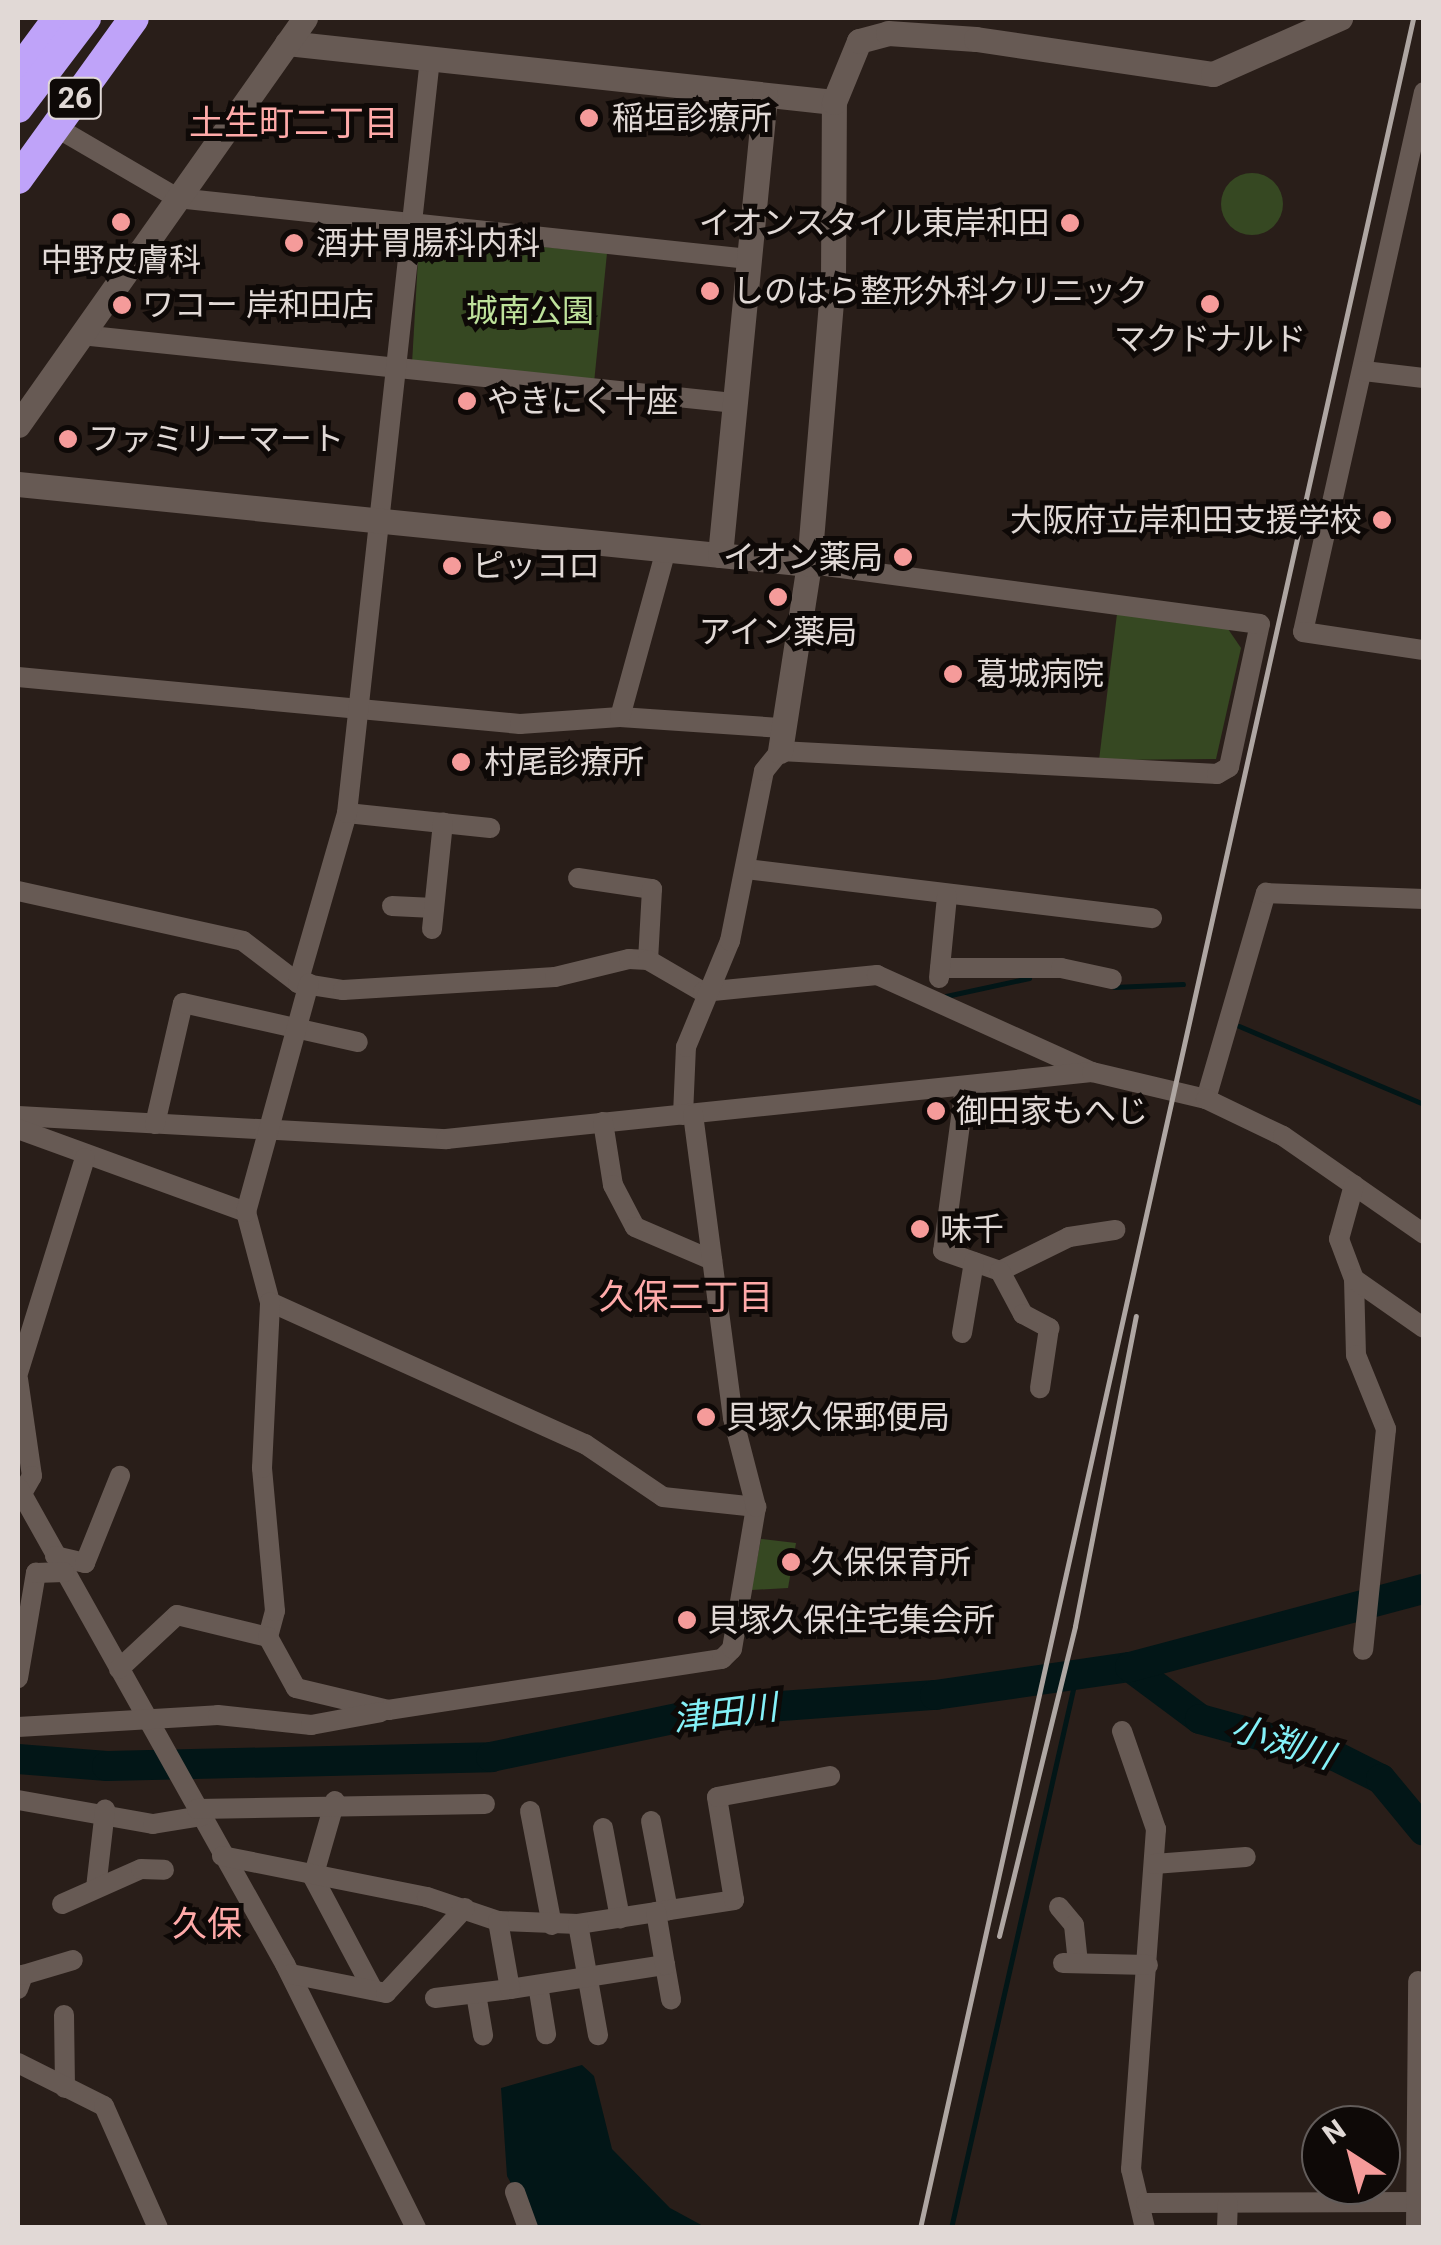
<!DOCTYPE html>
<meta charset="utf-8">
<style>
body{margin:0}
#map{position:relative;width:1441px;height:2245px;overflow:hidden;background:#291e19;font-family:Roboto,"Noto Sans JP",sans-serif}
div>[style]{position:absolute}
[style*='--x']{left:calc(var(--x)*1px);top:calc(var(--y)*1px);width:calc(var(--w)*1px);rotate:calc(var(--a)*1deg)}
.green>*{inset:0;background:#364822}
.round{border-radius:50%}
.water>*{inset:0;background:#021617}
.stream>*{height:5px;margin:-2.5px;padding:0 2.5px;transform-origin:2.5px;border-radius:2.5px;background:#021617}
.river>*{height:30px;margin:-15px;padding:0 15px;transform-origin:15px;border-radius:15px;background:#021617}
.street>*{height:20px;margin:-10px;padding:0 10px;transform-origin:10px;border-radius:10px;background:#675a54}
.secondary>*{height:25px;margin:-12.5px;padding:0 12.5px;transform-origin:12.5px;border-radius:12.5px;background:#675a54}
.highway>*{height:30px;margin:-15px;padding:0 15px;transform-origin:15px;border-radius:15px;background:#bfa3f9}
.rail>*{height:5px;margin:-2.5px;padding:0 2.5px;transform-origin:2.5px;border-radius:2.5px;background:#aea6a2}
.dots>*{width:28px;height:28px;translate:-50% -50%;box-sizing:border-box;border:5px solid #0e0907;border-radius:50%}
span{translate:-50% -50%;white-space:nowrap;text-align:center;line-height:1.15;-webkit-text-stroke:10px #0e0907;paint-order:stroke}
.shield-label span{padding:2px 8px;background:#0e0907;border:2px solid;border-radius:8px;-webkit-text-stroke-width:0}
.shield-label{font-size:30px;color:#e1d9d6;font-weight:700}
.poi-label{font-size:32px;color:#e1d9d6}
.left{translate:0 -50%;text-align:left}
.right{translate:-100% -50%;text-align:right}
.park-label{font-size:32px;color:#bee29b}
.neighbourhood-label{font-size:35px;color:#ffaaa9}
.water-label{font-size:35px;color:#84f1f8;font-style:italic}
.frame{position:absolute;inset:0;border:20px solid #e1d9d6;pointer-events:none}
.north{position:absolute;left:1301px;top:2105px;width:100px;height:100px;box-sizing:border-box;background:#0e0907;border:2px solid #625c5a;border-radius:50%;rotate:324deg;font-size:28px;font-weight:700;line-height:40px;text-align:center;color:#e1d9d6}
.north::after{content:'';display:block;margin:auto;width:35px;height:45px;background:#f59b9a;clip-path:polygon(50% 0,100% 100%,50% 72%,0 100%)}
</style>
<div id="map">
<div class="green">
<i class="round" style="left:1221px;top:173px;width:62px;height:62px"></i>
<i style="clip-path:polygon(428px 236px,607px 253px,594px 383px,412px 364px,419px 242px)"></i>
<i style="clip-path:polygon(1117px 614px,1226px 626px,1241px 648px,1216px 759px,1099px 760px)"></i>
<i style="clip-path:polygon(761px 1539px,796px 1543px,788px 1588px,751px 1590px)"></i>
</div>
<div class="water">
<i style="clip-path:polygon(582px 2065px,594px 2076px,612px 2149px,670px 2208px,705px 2227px,535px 2227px,507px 2176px,501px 2088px)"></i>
</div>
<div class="stream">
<i style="--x:1114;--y:987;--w:69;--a:-2.5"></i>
<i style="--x:946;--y:996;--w:85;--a:-12.2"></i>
<i style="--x:1239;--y:1026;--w:201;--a:22.9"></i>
<i style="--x:951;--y:2228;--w:566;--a:-77.24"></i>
</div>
<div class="river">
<i style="--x:1130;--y:1667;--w:87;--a:36.6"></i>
<i style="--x:1200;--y:1719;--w:140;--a:15.3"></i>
<i style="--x:1335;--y:1756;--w:51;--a:26.6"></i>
<i style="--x:1381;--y:1779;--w:67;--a:50.4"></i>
<i style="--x:18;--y:1759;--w:89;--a:4.5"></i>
<i style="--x:107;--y:1766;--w:384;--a:-1.3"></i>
<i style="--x:491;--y:1757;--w:225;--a:-11.8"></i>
<i style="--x:711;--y:1711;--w:225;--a:-4.1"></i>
<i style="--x:935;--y:1695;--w:197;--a:-8.2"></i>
<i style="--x:1130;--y:1667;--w:304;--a:-14.9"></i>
</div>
<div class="street">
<i style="--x:1424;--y:92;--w:553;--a:102.63"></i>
<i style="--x:1303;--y:632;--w:122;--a:8.5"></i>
<i style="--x:54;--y:126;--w:143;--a:30.3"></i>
<i style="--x:177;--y:198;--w:575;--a:6.09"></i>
<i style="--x:81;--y:335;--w:658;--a:5.94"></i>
<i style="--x:1364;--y:371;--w:60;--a:6.7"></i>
<i style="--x:18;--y:677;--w:504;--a:5.35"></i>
<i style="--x:520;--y:724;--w:100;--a:-4"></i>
<i style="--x:620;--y:717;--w:160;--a:3.9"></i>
<i style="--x:620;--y:717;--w:173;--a:-74.6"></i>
<i style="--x:347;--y:813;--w:144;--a:6"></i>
<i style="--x:746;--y:869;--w:409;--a:6.9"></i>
<i style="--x:578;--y:878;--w:75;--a:8.5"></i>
<i style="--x:652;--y:889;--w:71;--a:93.2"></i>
<i style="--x:18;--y:891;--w:230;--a:12.5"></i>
<i style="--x:243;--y:941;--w:69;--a:37.4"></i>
<i style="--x:298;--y:983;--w:46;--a:8.8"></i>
<i style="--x:343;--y:990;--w:212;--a:-3.5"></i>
<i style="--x:555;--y:977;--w:76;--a:-13.7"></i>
<i style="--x:629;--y:959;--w:19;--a:3"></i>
<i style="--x:648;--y:960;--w:64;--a:30.2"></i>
<i style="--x:703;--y:992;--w:175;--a:-5.6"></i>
<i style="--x:877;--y:975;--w:236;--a:24.3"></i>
<i style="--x:392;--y:906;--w:42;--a:2.7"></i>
<i style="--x:432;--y:929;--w:107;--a:-84.1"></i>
<i style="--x:940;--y:968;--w:121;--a:0"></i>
<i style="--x:1061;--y:968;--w:52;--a:12.2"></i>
<i style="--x:939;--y:978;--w:82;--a:-84.4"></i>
<i style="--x:298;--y:983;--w:177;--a:-73.9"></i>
<i style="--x:347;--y:813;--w:759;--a:-83.72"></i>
<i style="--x:965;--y:1087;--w:165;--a:97.6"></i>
<i style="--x:943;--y:1251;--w:60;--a:19.3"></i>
<i style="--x:1000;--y:1271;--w:77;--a:-26.2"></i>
<i style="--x:1069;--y:1237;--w:47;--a:-8.7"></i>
<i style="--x:1206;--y:1099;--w:215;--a:-73.8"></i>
<i style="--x:1266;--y:893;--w:158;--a:2.2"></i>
<i style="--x:683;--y:1115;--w:68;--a:-87.5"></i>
<i style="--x:686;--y:1047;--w:115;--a:-67.5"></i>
<i style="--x:730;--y:941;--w:173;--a:-78.7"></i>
<i style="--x:764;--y:771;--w:26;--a:-51"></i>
<i style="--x:780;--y:751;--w:438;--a:3"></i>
<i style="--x:1217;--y:774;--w:14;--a:-30"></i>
<i style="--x:1229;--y:767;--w:146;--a:-77.8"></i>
<i style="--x:1260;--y:624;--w:455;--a:-172.4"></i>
<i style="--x:18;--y:1116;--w:429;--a:3.1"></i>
<i style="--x:446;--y:1139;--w:649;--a:-5.92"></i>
<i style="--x:1092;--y:1072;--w:117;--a:13.3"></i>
<i style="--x:1206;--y:1099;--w:85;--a:25.7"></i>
<i style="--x:1283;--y:1136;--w:172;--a:34.8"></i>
<i style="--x:603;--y:1122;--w:64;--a:81"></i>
<i style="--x:613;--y:1185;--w:47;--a:62.4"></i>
<i style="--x:635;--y:1227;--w:84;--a:23.2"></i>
<i style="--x:155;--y:1124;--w:124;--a:-77"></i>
<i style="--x:183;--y:1003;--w:179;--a:12.6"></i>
<i style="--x:18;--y:1129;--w:243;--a:20"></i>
<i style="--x:246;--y:1212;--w:93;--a:75.1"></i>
<i style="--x:270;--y:1302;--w:346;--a:24.3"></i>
<i style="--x:585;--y:1444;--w:94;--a:34.2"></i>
<i style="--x:663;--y:1497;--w:94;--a:6.1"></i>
<i style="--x:1354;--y:1185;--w:56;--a:105.5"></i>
<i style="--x:1339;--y:1239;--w:43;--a:69.4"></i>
<i style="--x:1354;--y:1279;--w:76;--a:88.5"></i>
<i style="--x:1356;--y:1355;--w:80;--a:67.9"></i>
<i style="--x:1386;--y:1429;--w:222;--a:95.9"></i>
<i style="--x:246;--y:1212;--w:237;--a:-74.6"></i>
<i style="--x:1000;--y:1271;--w:49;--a:61.9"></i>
<i style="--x:1023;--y:1314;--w:30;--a:28"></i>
<i style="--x:1049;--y:1328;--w:61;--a:98.5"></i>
<i style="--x:1354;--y:1279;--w:85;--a:35"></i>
<i style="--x:962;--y:1333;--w:72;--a:-80.4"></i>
<i style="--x:18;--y:1373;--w:225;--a:-72.7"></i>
<i style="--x:18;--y:1379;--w:98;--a:81.8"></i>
<i style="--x:32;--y:1476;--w:28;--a:120"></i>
<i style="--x:18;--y:1487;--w:547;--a:60.76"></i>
<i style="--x:285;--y:1964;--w:295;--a:63.6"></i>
<i style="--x:55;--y:1556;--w:31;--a:13"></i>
<i style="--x:85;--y:1563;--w:94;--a:-68.1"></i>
<i style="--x:268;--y:1637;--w:27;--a:-75"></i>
<i style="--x:275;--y:1611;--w:144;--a:-95.2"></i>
<i style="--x:262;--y:1468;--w:166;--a:-87.2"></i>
<i style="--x:119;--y:1669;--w:79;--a:-43"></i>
<i style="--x:177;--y:1615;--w:94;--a:13.6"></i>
<i style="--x:268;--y:1637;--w:58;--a:61.2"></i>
<i style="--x:296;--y:1688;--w:95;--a:13.4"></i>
<i style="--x:388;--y:1710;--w:338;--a:-8.7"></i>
<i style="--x:722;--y:1659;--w:14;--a:-45"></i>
<i style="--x:732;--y:1649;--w:144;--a:-80.4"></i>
<i style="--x:756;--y:1507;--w:92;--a:-104.5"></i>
<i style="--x:733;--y:1418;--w:306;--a:-97.5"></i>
<i style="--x:18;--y:1678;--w:107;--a:-80.3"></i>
<i style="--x:36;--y:1573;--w:28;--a:-2"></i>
<i style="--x:18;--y:1727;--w:200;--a:-3.4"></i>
<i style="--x:218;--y:1715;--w:94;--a:6.1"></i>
<i style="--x:311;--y:1725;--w:71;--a:-10.5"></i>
<i style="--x:1122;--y:1731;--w:104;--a:70.9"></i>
<i style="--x:1156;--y:1829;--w:341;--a:94.2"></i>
<i style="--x:1131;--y:2169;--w:61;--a:76.7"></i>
<i style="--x:18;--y:1800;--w:137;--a:10.1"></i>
<i style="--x:153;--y:1824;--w:50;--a:-9.3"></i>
<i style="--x:335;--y:1801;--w:79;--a:106.1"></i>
<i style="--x:313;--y:1877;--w:128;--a:62"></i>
<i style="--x:197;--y:1809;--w:288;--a:-1"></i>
<i style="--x:530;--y:1811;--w:116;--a:79.1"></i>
<i style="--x:651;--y:1821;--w:91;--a:79.2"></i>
<i style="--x:603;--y:1828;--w:92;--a:79.3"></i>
<i style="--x:222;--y:1856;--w:209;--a:11.3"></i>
<i style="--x:427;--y:1897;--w:75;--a:18.7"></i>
<i style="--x:498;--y:1921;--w:80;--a:2.1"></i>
<i style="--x:578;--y:1924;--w:158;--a:-8.7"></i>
<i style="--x:734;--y:1900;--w:104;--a:-99.4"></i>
<i style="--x:717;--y:1797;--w:115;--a:-10.5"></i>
<i style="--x:1154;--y:1864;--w:92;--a:-4.4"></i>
<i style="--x:96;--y:1888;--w:79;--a:-83.4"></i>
<i style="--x:62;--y:1904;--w:86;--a:-23.9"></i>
<i style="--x:141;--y:1869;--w:23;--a:2"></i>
<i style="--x:1059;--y:1907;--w:23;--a:50"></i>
<i style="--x:1074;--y:1925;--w:38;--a:84"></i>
<i style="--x:578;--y:1924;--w:113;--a:79.8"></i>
<i style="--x:1063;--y:1963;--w:85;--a:1.3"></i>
<i style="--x:665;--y:1965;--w:35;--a:80"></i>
<i style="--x:291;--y:1974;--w:97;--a:11.3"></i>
<i style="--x:386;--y:1993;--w:116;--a:-47.1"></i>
<i style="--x:538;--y:1985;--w:50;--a:80.7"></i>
<i style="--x:18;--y:1989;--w:15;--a:-70"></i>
<i style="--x:23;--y:1975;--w:52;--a:-16.7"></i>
<i style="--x:510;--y:1989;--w:157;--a:-8.8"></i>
<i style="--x:665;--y:1965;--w:54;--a:-99.6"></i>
<i style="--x:476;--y:1994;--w:42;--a:80.3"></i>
<i style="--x:435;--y:1998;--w:76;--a:-6.8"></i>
<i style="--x:510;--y:1989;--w:69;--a:-100"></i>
<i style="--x:64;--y:2015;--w:73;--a:89.2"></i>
<i style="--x:18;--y:2063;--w:96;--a:26.6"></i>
<i style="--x:104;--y:2106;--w:133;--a:66.1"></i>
<i style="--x:515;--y:2192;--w:38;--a:70"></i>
<i style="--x:1146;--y:2203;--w:271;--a:-0.2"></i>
<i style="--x:1227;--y:2228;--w:25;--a:-88"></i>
<i style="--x:1416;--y:2228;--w:247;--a:-89.5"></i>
</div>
<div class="secondary">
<i style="--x:287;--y:43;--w:550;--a:6.16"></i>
<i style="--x:18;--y:425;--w:498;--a:-54.8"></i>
<i style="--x:18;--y:484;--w:795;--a:5.78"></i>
<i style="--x:720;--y:555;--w:462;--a:-84.4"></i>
<i style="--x:780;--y:751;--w:189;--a:-81.2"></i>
<i style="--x:809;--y:564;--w:286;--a:-85.2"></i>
<i style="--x:833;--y:279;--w:177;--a:-89.7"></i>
<i style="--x:834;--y:102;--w:66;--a:-67.7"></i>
<i style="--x:859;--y:41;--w:30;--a:-15"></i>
<i style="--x:888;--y:33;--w:88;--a:3.9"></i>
<i style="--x:976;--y:39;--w:240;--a:8.4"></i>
<i style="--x:1213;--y:74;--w:139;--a:-23.8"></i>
</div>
<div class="highway">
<i style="--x:18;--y:72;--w:67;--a:-53.5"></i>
<i style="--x:18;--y:108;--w:113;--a:-52.9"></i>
<i style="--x:18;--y:179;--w:198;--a:-54.2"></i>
</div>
<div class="rail">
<i style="--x:999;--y:1936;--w:319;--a:-76.2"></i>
<i style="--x:1075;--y:1626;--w:316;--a:-78.9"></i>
<i style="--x:920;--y:2228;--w:2264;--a:-77.42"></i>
</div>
<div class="dots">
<i style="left:589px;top:118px;background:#f59b9a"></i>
<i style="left:121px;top:222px;background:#f59b9a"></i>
<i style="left:1070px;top:223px;background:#f59b9a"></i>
<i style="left:294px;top:243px;background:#f59b9a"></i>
<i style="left:710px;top:291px;background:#f59b9a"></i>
<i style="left:1210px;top:304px;background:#f59b9a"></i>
<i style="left:122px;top:305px;background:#f59b9a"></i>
<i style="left:467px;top:401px;background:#f59b9a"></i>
<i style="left:68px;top:439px;background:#f59b9a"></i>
<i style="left:1382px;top:520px;background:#f59b9a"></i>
<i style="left:903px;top:557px;background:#f59b9a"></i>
<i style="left:452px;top:566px;background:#f59b9a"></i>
<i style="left:778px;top:597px;background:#f59b9a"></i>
<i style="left:953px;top:674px;background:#f59b9a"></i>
<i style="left:461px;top:762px;background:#f59b9a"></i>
<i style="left:936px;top:1111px;background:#f59b9a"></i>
<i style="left:920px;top:1229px;background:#f59b9a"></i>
<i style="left:706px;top:1417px;background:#f59b9a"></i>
<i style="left:791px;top:1562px;background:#f59b9a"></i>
<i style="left:687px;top:1620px;background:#f59b9a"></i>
</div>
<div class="shield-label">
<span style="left:75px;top:98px">26</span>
</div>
<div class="poi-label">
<span class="left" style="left:612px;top:118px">稲垣診療所</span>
<span class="right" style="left:1050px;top:223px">イオンスタイル東岸和田</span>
<span class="left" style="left:316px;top:243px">酒井胃腸科内科</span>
<span style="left:121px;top:260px">中野皮膚科</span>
<span class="left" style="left:732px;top:291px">しのはら整形外科クリニック</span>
<span class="left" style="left:142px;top:305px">ワコー 岸和田店</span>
<span style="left:1210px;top:339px">マクドナルド</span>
<span class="left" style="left:487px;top:401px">やきにく十座</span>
<span class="left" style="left:88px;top:439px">ファミリーマート</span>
<span class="right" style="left:1362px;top:520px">大阪府立岸和田支援学校</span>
<span class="right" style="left:883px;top:557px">イオン薬局</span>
<span class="left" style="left:472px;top:566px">ピッコロ</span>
<span style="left:778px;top:632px">アイン薬局</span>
<span class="left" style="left:976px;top:674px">葛城病院</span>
<span class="left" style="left:484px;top:762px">村尾診療所</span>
<span class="left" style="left:956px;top:1111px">御田家もへじ</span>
<span class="left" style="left:940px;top:1229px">味千</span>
<span class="left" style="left:726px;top:1417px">貝塚久保郵便局</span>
<span class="left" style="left:811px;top:1562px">久保保育所</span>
<span class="left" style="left:707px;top:1620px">貝塚久保住宅集会所</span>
</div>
<div class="park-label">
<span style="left:530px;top:311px">城南公園</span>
</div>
<div class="neighbourhood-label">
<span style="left:294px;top:124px">土生町二丁目</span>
<span style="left:686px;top:1298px">久保二丁目</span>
<span style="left:207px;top:1925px">久保</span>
</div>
<div class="water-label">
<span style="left:725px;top:1714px;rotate:-7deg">津田川</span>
<span style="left:1282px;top:1743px;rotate:17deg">小渕川</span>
</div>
<div class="frame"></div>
<div class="north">N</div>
</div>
